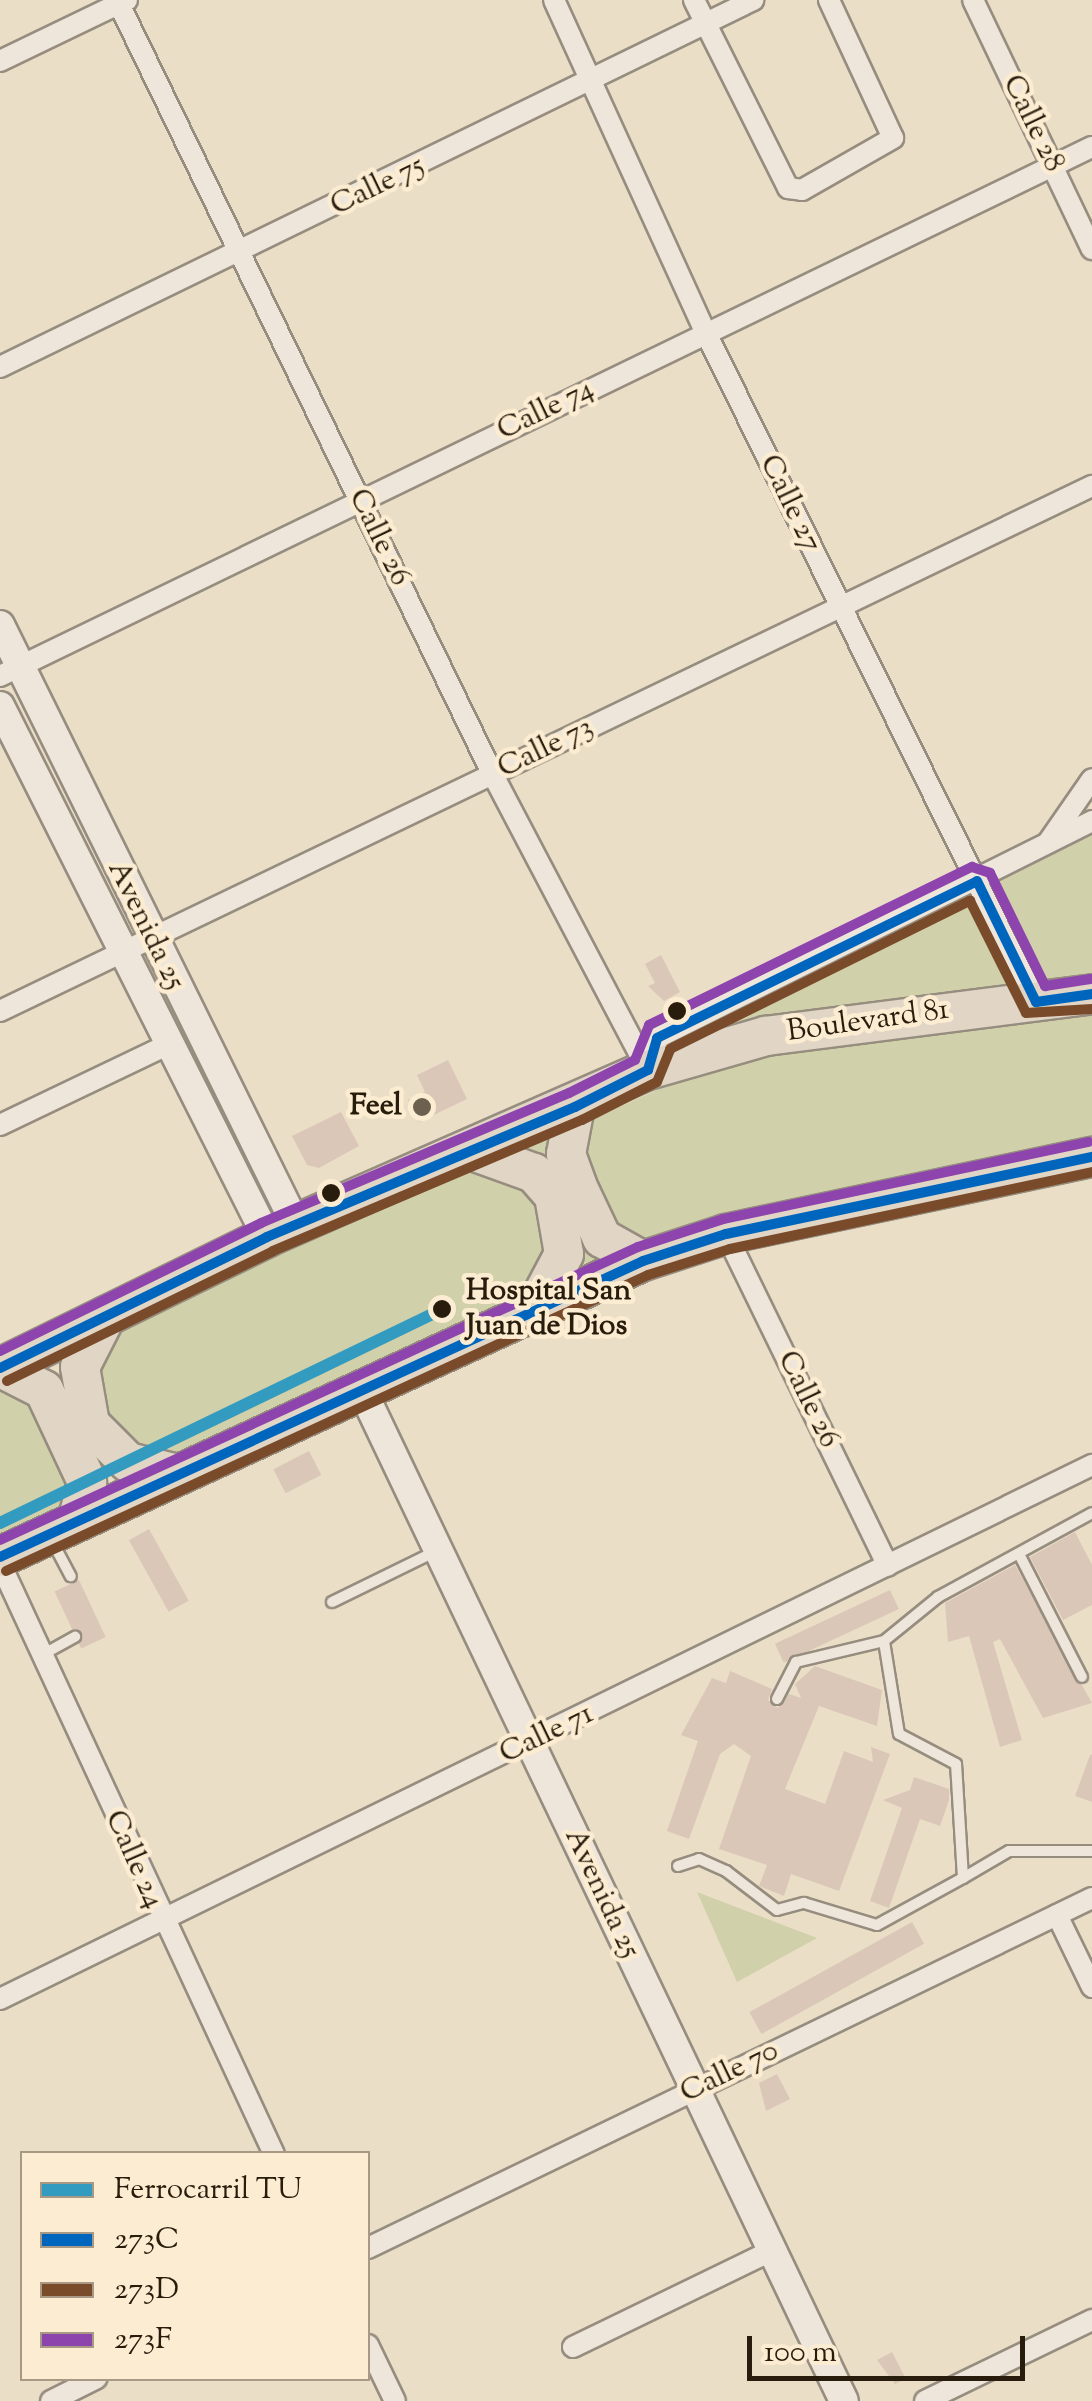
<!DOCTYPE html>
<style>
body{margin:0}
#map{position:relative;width:1092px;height:2401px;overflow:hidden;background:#ebdec7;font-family:"Sorts Mill Goudy",serif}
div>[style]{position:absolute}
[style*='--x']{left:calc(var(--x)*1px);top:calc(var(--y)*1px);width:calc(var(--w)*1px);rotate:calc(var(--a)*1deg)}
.green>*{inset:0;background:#d0d0aa;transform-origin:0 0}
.building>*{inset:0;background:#dac7b8;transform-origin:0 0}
.roads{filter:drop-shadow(2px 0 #968d7f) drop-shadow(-2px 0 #968d7f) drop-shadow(0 2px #968d7f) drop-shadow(0 -2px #968d7f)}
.lane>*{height:10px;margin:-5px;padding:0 5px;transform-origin:5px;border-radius:5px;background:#eee6db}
.street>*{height:20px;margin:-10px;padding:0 10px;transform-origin:10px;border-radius:10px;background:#eee6db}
.secondary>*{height:28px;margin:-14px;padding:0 14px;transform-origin:14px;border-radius:14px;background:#eee6db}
.highway>*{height:38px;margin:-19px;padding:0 19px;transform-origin:19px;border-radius:19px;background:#e1d6c6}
.bus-1>*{height:10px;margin:-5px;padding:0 5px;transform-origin:5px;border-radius:5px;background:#0065bd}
.bus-2>*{height:10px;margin:-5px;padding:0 5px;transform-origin:5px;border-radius:5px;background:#7a4b2a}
.bus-3>*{height:10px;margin:-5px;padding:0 5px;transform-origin:5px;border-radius:5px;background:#8e44ad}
.rail-1>*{height:12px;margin:-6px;padding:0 6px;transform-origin:6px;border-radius:6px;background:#349bc0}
.dots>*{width:28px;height:28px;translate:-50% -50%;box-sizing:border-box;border:5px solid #fcecd1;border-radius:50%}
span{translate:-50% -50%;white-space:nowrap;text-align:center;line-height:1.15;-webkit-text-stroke:9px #fcecd1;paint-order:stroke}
.street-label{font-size:30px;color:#281d0d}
.poi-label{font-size:30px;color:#281d0d;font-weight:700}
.right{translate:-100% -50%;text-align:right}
.stop-label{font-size:30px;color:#281d0d;font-weight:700}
.left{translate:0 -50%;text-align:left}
.legend{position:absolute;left:20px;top:2151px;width:350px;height:230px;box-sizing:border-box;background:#fcecd1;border:2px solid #a79983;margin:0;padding:12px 18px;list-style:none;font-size:30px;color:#281d0d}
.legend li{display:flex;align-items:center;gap:20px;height:50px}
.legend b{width:50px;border:2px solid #a79983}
.scale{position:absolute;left:747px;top:2336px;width:278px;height:45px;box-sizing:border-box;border:5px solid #281d0d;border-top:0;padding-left:12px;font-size:30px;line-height:35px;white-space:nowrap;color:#281d0d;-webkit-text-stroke:8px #fcecd1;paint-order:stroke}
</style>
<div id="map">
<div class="green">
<i style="clip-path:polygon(1092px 835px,1092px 980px,1046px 985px,995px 893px,1000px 879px)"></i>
<i style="clip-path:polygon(956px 901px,974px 903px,1010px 975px,1005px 990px,821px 1009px,665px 1050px,664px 1042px)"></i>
<i style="clip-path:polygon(1092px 1010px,1092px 1142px,639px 1251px,615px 1241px,570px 1145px,578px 1125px,726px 1060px)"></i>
<i style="left:554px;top:1131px;width:141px;height:43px;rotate:66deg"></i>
<i style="clip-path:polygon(490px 1165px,519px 1174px,554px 1222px,537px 1284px,516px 1300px,182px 1455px,122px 1445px,90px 1385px,110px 1335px,334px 1222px)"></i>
<i style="clip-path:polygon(0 1385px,28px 1387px,78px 1481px,73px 1504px,0 1544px)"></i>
<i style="clip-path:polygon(697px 1892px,817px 1938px,737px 1982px)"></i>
</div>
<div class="building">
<i style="clip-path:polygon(661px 955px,680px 992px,664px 1001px,648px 986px,655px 983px,645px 964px)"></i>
<i style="clip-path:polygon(448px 1060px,467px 1099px,419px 1122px,408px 1100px,425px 1092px,417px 1075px)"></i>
<i style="clip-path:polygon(341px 1112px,359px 1146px,319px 1168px,307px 1165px,292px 1136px)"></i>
<i style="left:309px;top:1451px;width:27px;height:40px;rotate:63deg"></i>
<i style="left:149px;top:1529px;width:82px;height:23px;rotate:61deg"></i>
<i style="clip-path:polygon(1075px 1532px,1092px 1565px,1092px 1605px,1063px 1620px,1030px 1557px)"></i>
<i style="clip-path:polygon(1015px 1565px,1092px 1703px,1043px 1718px,1000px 1639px,993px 1642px,1022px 1740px,1000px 1747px,969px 1636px,948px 1642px,945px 1603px)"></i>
<i style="left:79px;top:1580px;width:63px;height:27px;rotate:65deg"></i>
<i style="left:890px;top:1590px;width:21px;height:127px;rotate:65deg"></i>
<i style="clip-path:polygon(815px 1666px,882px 1690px,877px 1726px,819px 1706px,785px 1789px,825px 1804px,844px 1751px,873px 1762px,871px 1747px,890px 1754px,839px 1891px,791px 1874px,784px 1896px,759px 1886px,767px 1865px,719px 1849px,751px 1756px,734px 1744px,720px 1754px,689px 1839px,667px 1831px,698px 1741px,681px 1735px,712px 1678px,726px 1683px,730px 1671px,772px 1689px,768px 1700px,778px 1708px,789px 1694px,801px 1698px,795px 1684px)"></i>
<i style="clip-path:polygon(1090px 1755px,1092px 1755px,1092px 1802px,1075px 1796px)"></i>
<i style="clip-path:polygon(914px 1777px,949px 1789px,949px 1800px,940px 1826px,920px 1819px,889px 1908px,870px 1901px,902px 1808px,883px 1800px,910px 1790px)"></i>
<i style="left:912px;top:1922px;width:25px;height:186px;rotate:61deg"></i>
<i style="clip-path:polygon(777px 2074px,790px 2099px,766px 2111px,759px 2083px)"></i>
<i style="clip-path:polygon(892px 2352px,906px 2379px,895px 2384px,877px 2360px)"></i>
</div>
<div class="roads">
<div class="lane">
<i style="--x:52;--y:1541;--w:40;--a:62"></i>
<i style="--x:1019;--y:1554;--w:138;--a:62.9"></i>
<i style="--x:332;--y:1602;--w:114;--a:-26.1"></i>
<i style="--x:42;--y:1655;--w:38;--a:-29"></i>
<i style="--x:777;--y:1699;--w:42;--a:-62.8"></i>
<i style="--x:796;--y:1662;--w:90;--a:-13.4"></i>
<i style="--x:678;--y:1866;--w:22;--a:-18"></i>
<i style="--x:699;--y:1859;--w:30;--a:24"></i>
<i style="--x:726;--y:1871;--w:64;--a:37.4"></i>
<i style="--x:777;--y:1910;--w:28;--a:-15"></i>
<i style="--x:804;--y:1903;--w:76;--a:16.8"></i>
<i style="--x:877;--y:1925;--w:98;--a:-28.7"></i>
<i style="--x:963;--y:1878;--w:114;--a:-93.5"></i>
<i style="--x:956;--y:1764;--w:64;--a:-152.2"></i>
<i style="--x:899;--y:1734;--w:94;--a:-99.2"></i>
<i style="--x:884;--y:1641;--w:70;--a:-39.2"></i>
<i style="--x:938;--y:1597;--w:175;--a:-28.6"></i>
<i style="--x:963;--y:1878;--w:53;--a:-30.4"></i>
<i style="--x:1009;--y:1851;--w:83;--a:0"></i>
</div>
<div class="street">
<i style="--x:117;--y:0;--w:861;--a:64.12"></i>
<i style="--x:493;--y:775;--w:333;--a:62.3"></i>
<i style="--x:554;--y:0;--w:366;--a:65.5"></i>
<i style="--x:706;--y:333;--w:746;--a:63.74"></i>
<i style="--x:694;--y:0;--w:210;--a:63.4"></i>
<i style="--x:788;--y:188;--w:14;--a:8"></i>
<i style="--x:802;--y:190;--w:105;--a:-29.7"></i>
<i style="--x:893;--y:138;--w:152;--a:-114.9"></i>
<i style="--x:973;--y:0;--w:276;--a:64.5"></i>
<i style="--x:0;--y:61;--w:141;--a:-25.7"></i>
<i style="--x:0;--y:367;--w:838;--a:-25.98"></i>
<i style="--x:0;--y:676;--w:1213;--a:-25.85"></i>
<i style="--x:1049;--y:841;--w:75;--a:-55.3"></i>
<i style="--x:0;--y:1011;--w:1212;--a:-25.68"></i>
<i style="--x:648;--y:1070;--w:33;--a:-74"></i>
<i style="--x:657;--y:1038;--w:486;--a:-26.5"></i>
<i style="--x:0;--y:1125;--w:183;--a:-25.6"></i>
<i style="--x:726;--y:1234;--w:369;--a:64"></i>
<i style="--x:0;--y:1563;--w:651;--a:65.13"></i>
<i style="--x:1057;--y:1915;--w:80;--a:64.1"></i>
<i style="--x:0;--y:1999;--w:1216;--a:-26.06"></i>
<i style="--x:368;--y:2248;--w:804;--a:-25.8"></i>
<i style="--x:368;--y:2345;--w:62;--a:64.3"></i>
<i style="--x:573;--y:2347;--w:220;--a:-25.9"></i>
<i style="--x:51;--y:2401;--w:51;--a:-26.6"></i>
<i style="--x:925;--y:2401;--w:186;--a:-25.9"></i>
</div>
<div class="secondary">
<i style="--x:0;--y:625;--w:669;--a:63.74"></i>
<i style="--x:0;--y:706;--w:594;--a:63.31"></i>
<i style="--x:360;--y:1386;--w:1124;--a:64.51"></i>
</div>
<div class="highway">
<i style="--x:575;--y:1107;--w:48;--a:100.8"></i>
<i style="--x:566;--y:1154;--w:33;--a:70"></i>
<i style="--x:577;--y:1185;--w:59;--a:64.7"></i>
<i style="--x:602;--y:1238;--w:47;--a:29.3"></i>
<i style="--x:473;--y:1151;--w:65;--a:19.8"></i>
<i style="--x:534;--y:1173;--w:30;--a:49"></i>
<i style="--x:554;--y:1196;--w:59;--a:80.2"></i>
<i style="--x:564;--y:1254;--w:53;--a:118"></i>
<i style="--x:106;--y:1316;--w:57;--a:117"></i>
<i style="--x:80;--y:1367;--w:58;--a:80"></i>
<i style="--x:90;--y:1424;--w:54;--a:45"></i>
<i style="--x:128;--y:1462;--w:47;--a:13.4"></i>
<i style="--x:0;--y:1368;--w:297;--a:-26.1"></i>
<i style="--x:267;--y:1237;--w:416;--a:-23.7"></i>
<i style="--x:648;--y:1070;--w:123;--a:-16.1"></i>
<i style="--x:766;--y:1036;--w:329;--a:-7.3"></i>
<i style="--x:1;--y:1368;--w:48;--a:27.1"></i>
<i style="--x:44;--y:1390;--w:102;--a:64.9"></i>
<i style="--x:87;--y:1482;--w:38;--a:104"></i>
<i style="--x:0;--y:1557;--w:708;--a:-24.72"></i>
<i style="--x:643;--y:1261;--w:87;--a:-18"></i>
<i style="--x:726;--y:1234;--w:374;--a:-11.9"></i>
</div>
</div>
<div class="bus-1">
<i style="--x:0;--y:1368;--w:297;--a:-26.1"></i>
<i style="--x:267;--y:1237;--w:334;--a:-22.9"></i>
<i style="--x:575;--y:1107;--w:82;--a:-26.9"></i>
<i style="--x:648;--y:1070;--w:33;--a:-74"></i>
<i style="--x:657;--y:1038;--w:356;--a:-26.1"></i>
<i style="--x:977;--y:881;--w:135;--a:64"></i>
<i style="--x:1036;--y:1002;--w:57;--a:-8.1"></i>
<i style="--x:0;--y:1557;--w:708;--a:-24.72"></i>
<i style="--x:643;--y:1261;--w:87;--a:-18"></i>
<i style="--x:726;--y:1234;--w:374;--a:-11.9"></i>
</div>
<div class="bus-2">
<i style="--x:7;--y:1381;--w:296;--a:-26"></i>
<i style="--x:273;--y:1251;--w:336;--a:-23"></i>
<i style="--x:582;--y:1120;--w:84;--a:-26.9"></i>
<i style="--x:657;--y:1082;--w:35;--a:-68"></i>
<i style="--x:670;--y:1049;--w:335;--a:-26.3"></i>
<i style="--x:970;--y:901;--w:125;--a:63.4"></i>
<i style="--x:1026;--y:1013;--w:66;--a:-3.5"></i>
<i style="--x:6;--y:1571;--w:707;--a:-24.75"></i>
<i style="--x:648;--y:1275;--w:86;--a:-17.6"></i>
<i style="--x:730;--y:1249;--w:370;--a:-12"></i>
</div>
<div class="bus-3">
<i style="--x:0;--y:1351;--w:291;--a:-26.1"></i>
<i style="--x:261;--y:1223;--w:334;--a:-22.9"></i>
<i style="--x:569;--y:1093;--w:74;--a:-26.6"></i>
<i style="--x:635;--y:1060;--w:38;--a:-68"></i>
<i style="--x:649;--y:1025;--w:360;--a:-26.1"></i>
<i style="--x:972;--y:867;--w:19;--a:18"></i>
<i style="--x:990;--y:873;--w:126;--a:64"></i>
<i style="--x:1045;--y:986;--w:46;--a:-8.8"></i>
<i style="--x:0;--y:1540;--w:702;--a:-24.67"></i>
<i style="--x:638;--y:1247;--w:89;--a:-18.2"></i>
<i style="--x:723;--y:1219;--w:374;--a:-11.9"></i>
</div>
<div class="rail-1">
<i style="--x:0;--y:1523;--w:491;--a:-25.8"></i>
</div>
<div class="dots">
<i style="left:677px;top:1011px;background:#281d0d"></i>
<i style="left:422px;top:1107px;background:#6c614e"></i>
<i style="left:331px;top:1193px;background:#281d0d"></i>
<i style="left:442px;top:1309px;background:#281d0d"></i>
</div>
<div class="street-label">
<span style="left:1032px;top:124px;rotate:64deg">Calle 28</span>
<span style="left:378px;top:187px;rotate:-26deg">Calle 75</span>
<span style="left:546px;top:411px;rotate:-26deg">Calle 74</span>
<span style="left:789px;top:504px;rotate:64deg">Calle 27</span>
<span style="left:378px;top:538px;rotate:64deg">Calle 26</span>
<span style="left:546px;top:749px;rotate:-26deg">Calle 73</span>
<span style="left:145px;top:926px;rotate:64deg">Avenida 25</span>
<span style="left:868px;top:1022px;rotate:-8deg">Boulevard 81</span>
<span style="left:807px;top:1400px;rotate:64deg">Calle 26</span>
<span style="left:547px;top:1735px;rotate:-26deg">Calle 71</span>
<span style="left:133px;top:1860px;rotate:66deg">Calle 24</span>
<span style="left:601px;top:1894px;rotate:65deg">Avenida 25</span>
<span style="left:730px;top:2073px;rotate:-26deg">Calle 70</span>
</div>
<div class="poi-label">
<span class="right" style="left:402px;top:1107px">Feel</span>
</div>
<div class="stop-label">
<span class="left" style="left:466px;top:1309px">Hospital San<br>Juan de Dios</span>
</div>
<ul class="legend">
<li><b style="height:12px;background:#349bc0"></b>Ferrocarril TU</li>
<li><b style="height:12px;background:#0065bd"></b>273C</li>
<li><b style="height:12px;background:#7a4b2a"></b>273D</li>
<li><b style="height:12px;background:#8e44ad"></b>273F</li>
</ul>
<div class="scale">100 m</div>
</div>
